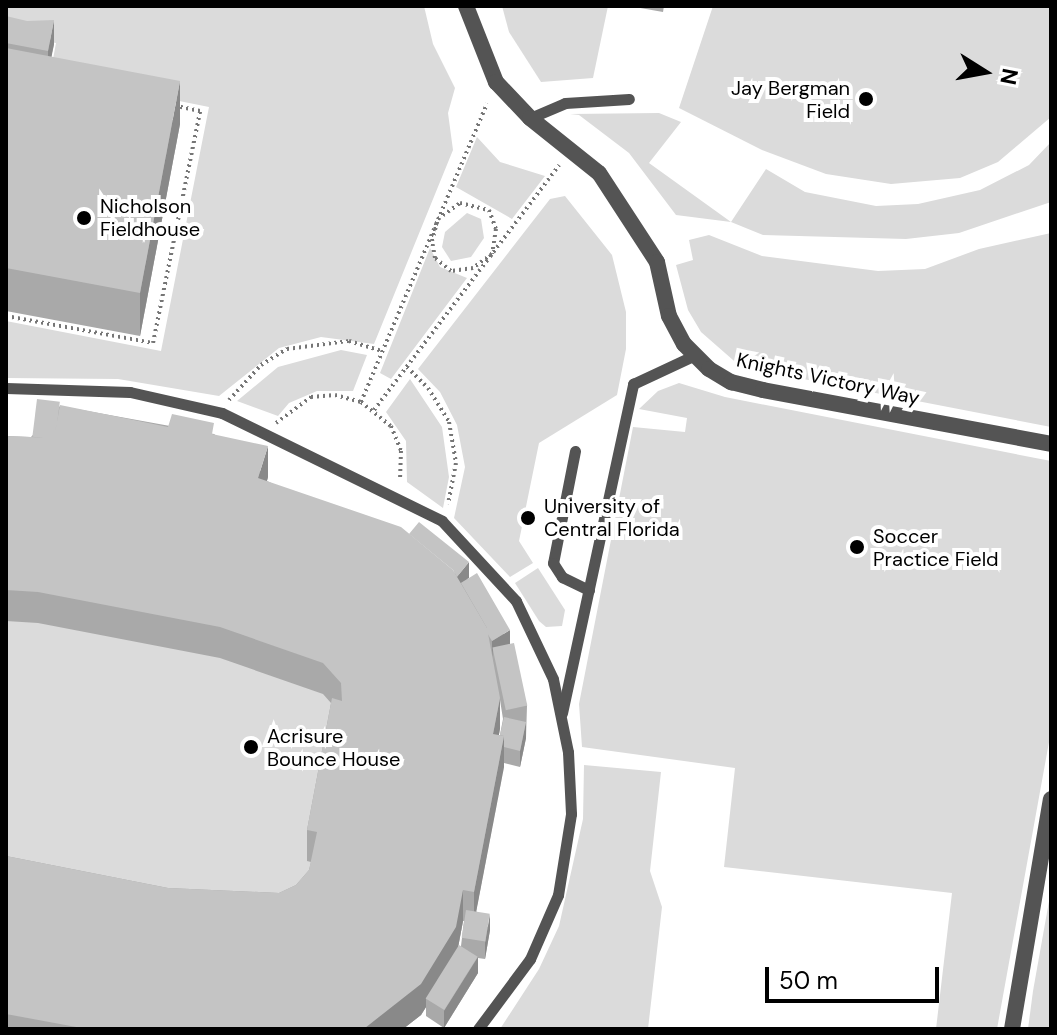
<!DOCTYPE html>
<style>
body{margin:0}
#map{position:relative;width:1057px;height:1035px;overflow:hidden;background:#fff;font-family:"DM Sans",sans-serif}
div>[style]{position:absolute}
[style*='--x']{left:calc(var(--x)*1px);top:calc(var(--y)*1px);width:calc(var(--w)*1px);rotate:calc(var(--a)*1deg)}
.green>*{inset:0;background:#dbdbdb}
.path>*{height:4px;margin-top:-2px;transform-origin:0;background:repeating-linear-gradient(90deg,#767676 0 2px,transparent 0 6px)}
.lane>*{height:11px;margin:-5.5px;padding:0 5.5px;transform-origin:5.5px;border-radius:5.5px;background:#545454}
.street>*{height:16px;margin:-8px;padding:0 8px;transform-origin:8px;border-radius:8px;background:#545454}
.wall>*{inset:0;background:#a9a9a9}
.shaded-wall>*{inset:0;background:#898989}
.building>*{inset:0;background:#c4c4c4;transform-origin:0 0}
.dots>*{width:22px;height:22px;translate:-50% -50%;box-sizing:border-box;border:4px solid #fff;border-radius:50%}
span{translate:-50% -50%;white-space:nowrap;text-align:center;line-height:1.15;-webkit-text-stroke:8px #fff;paint-order:stroke}
.poi-label{font-size:20px;color:#000}
.right{translate:-100% -50%;text-align:right}
.left{translate:0 -50%;text-align:left}
.street-label{font-size:20px;color:#000}
.frame{position:absolute;inset:0;border:8px solid #000;pointer-events:none}
.north{position:absolute;left:945px;top:32px;width:80px;height:80px;-webkit-text-stroke:6px #fff;paint-order:stroke;rotate:101deg;font-size:22px;font-weight:700;line-height:32px;text-align:center;color:#000}
.north::after{content:'';display:block;margin:auto;width:28px;height:36px;background:#000;clip-path:polygon(50% 0,100% 100%,50% 72%,0 100%)}
.scale{position:absolute;left:765px;top:967px;width:174px;height:36px;box-sizing:border-box;border:4px solid #000;border-top:0;padding-left:10px;font-size:24px;line-height:28px;white-space:nowrap;color:#000;-webkit-text-stroke:6px #fff;paint-order:stroke}
</style>
<div id="map">
<div class="green">
<i style="clip-path:polygon(6px 6px,424px 6px,433px 44px,455px 88px,448px 113px,453px 150px,374px 344px,321px 337px,279px 348px,219px 396px,118px 379px,6px 378px,6px 321px,161px 351px,209px 107px,50px 75px,56px 43px,6px 33px)"></i>
<i style="clip-path:polygon(502px 6px,608px 6px,593px 78px,541px 82px,509px 32px)"></i>
<i style="clip-path:polygon(713px 6px,1051px 6px,1051px 117px,998px 162px,960px 178px,891px 184px,826px 174px,762px 150px,679px 108px)"></i>
<i style="clip-path:polygon(659px 113px,681px 122px,649px 163px,731px 222px,766px 169px,805px 192px,876px 206px,918px 204px,980px 190px,1029px 165px,1051px 142px,1051px 202px,959px 233px,906px 239px,763px 235px,731px 222px,676px 215px,629px 153px,579px 115px,570px 114px)"></i>
<i style="clip-path:polygon(477px 137px,500px 162px,545px 176px,512px 219px,456px 187px)"></i>
<i style="clip-path:polygon(565px 196px,612px 255px,626px 312px,626px 349px,617px 395px,539px 443px,519px 541px,533px 563px,510px 577px,454px 518px,465px 467px,457px 425px,440px 392px,418px 369px,550px 199px)"></i>
<i style="clip-path:polygon(467px 213px,481px 219px,484px 238px,471px 257px,451px 261px,442px 247px,445px 232px)"></i>
<i style="clip-path:polygon(1051px 233px,1051px 427px,741px 367px,701px 332px,688px 310px,676px 265px,693px 260px,689px 240px,709px 235px,762px 256px,878px 271px,925px 269px,979px 249px)"></i>
<i style="clip-path:polygon(430px 248px,440px 267px,467px 278px,391px 379px,380px 373px)"></i>
<i style="clip-path:polygon(341px 350px,367px 355px,353px 391px,317px 391px,289px 403px,278px 416px,237px 401px,278px 367px)"></i>
<i style="clip-path:polygon(410px 379px,442px 427px,449px 477px,443px 508px,407px 482px,406px 441px,386px 412px)"></i>
<i style="clip-path:polygon(679px 383px,725px 397px,1051px 461px,1051px 731px,997px 1029px,936px 1029px,952px 893px,724px 867px,735px 768px,582px 747px,579px 704px,633px 427px,685px 432px,687px 418px,639px 409px,658px 391px)"></i>
<i style="clip-path:polygon(212px 465px,268px 477px,258px 509px,500px 729px,493px 764px,504px 767px,474px 923px,463px 921px,456px 958px,421px 1015px,403px 1029px,6px 1029px,6px 467px)"></i>
<i style="clip-path:polygon(538px 568px,565px 610px,562px 626px,546px 627px,539px 621px,515px 583px)"></i>
<i style="clip-path:polygon(584px 765px,661px 772px,650px 871px,662px 907px,648px 1029px,500px 1029px,539px 969px,559px 926px,583px 819px)"></i>
<i style="clip-path:polygon(1051px 890px,1051px 1029px,1028px 1029px,1033px 991px)"></i>
</div>
<div class="path">
<i style="--x:460;--y:203;--w:30;--a:14"></i>
<i style="--x:489;--y:210;--w:20;--a:70"></i>
<i style="--x:496;--y:229;--w:25;--a:99"></i>
<i style="--x:492;--y:254;--w:24;--a:144"></i>
<i style="--x:473;--y:268;--w:22;--a:172"></i>
<i style="--x:451;--y:271;--w:21;--a:-141"></i>
<i style="--x:435;--y:258;--w:17;--a:-100"></i>
<i style="--x:432;--y:241;--w:23;--a:-75"></i>
<i style="--x:438;--y:219;--w:27;--a:-36"></i>
<i style="--x:6;--y:316;--w:149;--a:10.4"></i>
<i style="--x:153;--y:343;--w:237;--a:-78.5"></i>
<i style="--x:200;--y:111;--w:24;--a:-168"></i>
<i style="--x:407;--y:367;--w:30;--a:45"></i>
<i style="--x:428;--y:388;--w:40;--a:58"></i>
<i style="--x:449;--y:422;--w:42;--a:80.3"></i>
<i style="--x:456;--y:463;--w:42;--a:101"></i>
<i style="--x:229;--y:400;--w:47;--a:-47.6"></i>
<i style="--x:261;--y:365;--w:31;--a:-32"></i>
<i style="--x:287;--y:349;--w:63;--a:-7.4"></i>
<i style="--x:349;--y:341;--w:34;--a:17"></i>
<i style="--x:361;--y:402;--w:324;--a:-67.1"></i>
<i style="--x:374;--y:410;--w:307;--a:-52.9"></i>
<i style="--x:276;--y:423;--w:44;--a:-36.6"></i>
<i style="--x:311;--y:397;--w:24;--a:-5"></i>
<i style="--x:335;--y:395;--w:27;--a:15"></i>
<i style="--x:361;--y:402;--w:38;--a:39"></i>
<i style="--x:391;--y:426;--w:27;--a:68"></i>
<i style="--x:401;--y:451;--w:30;--a:92"></i>
</div>
<div class="lane">
<i style="--x:530;--y:118;--w:38;--a:-23"></i>
<i style="--x:565;--y:103;--w:64;--a:-3.6"></i>
<i style="--x:6;--y:388;--w:124;--a:1.8"></i>
<i style="--x:130;--y:392;--w:94;--a:12.9"></i>
<i style="--x:222;--y:413;--w:245;--a:26.1"></i>
<i style="--x:442;--y:521;--w:109;--a:47.2"></i>
<i style="--x:516;--y:601;--w:86;--a:64.6"></i>
<i style="--x:553;--y:679;--w:75;--a:78.4"></i>
<i style="--x:568;--y:752;--w:62;--a:87.2"></i>
<i style="--x:571;--y:814;--w:82;--a:99.1"></i>
<i style="--x:558;--y:895;--w:70;--a:113.6"></i>
<i style="--x:530;--y:959;--w:87;--a:126.6"></i>
<i style="--x:575;--y:451;--w:114;--a:101.1"></i>
<i style="--x:553;--y:563;--w:17;--a:57"></i>
<i style="--x:562;--y:577;--w:30;--a:26"></i>
<i style="--x:562;--y:713;--w:337;--a:-77.8"></i>
<i style="--x:633;--y:384;--w:68;--a:-25.1"></i>
</div>
<div class="street">
<i style="--x:466;--y:6;--w:82;--a:68.5"></i>
<i style="--x:496;--y:82;--w:50;--a:46.6"></i>
<i style="--x:530;--y:118;--w:88;--a:38.6"></i>
<i style="--x:599;--y:173;--w:106;--a:56.9"></i>
<i style="--x:657;--y:262;--w:55;--a:77.5"></i>
<i style="--x:669;--y:316;--w:32;--a:62"></i>
<i style="--x:684;--y:344;--w:35;--a:45"></i>
<i style="--x:709;--y:369;--w:26;--a:31"></i>
<i style="--x:731;--y:382;--w:33;--a:14"></i>
<i style="--x:763;--y:390;--w:293;--a:10.6"></i>
<i style="--x:1012;--y:1029;--w:233;--a:-80.4"></i>
</div>
<div class="wall">
<i style="clip-path:polygon(629px 6px,664px 6px,663px 12px)"></i>
<i style="clip-path:polygon(6px 16px,54px 44px,51px 57px,180px 124px,140px 336px,6px 311px)"></i>
<i style="clip-path:polygon(evenodd,60px 406px,214px 434px,268px 477px,267px 481px,468px 579px,510px 644px,527px 706px,526px 738px,520px 767px,504px 763px,476px 911px,490px 930px,485px 959px,478px 958px,478px 973px,444px 1028px,426px 1016px,426px 1007px,421px 1015px,403px 1029px,6px 1029px,6px 856px,168px 888px,279px 893px,296px 885px,309px 870px,311px 862px,307px 861px,307px 830px,331px 703px,323px 694px,220px 658px,38px 623px,6px 621px,6px 436px,31px 437px,60px 406px,500px 700px,503px 719px,500px 735px,499px 735px,500px 700px,60px 406px,463px 921px,464px 921px,461px 946px,458px 948px,463px 921px)"></i>
</div>
<div class="shaded-wall">
<i style="clip-path:polygon(54px 20px,54px 44px,48px 75px,48px 51px)"></i>
<i style="clip-path:polygon(180px 81px,180px 124px,140px 336px,140px 293px)"></i>
<i style="clip-path:polygon(268px 446px,268px 477px,258px 509px,258px 478px)"></i>
<i style="clip-path:polygon(469px 562px,469px 578px,459px 584px,455px 579px)"></i>
<i style="clip-path:polygon(510px 630px,510px 646px,493px 648px,492px 657px,492px 641px)"></i>
<i style="clip-path:polygon(500px 698px,500px 729px,493px 765px,493px 734px)"></i>
<i style="clip-path:polygon(526px 722px,526px 738px,520px 767px,520px 751px)"></i>
<i style="clip-path:polygon(504px 736px,504px 767px,474px 923px,474px 892px)"></i>
<i style="clip-path:polygon(463px 890px,463px 921px,456px 958px,426px 999px,426px 1007px,421px 1015px,403px 1029px,363px 1029px)"></i>
<i style="clip-path:polygon(490px 914px,490px 930px,485px 959px,485px 943px)"></i>
<i style="clip-path:polygon(478px 957px,478px 973px,444px 1028px,444px 1011px)"></i>
</div>
<div class="building">
<i style="clip-path:polygon(6px 16px,27px 21px,54px 20px,48px 51px,6px 43px)"></i>
<i style="clip-path:polygon(6px 48px,180px 81px,140px 293px,6px 268px)"></i>
<i style="left:37px;top:399px;width:23px;height:38px;rotate:7deg"></i>
<i style="clip-path:polygon(60px 405px,168px 427px,172px 414px,214px 423px,212px 434px,268px 446px,258px 478px,401px 527px,453px 570px,487px 628px,500px 698px,493px 734px,504px 736px,474px 892px,463px 890px,456px 927px,421px 984px,365px 1028px,87px 1029px,6px 1014px,6px 856px,168px 888px,279px 893px,296px 885px,309px 870px,317px 832px,307px 830px,332px 698px,342px 701px,341px 683px,323px 663px,220px 627px,38px 592px,6px 590px,6px 436px,54px 438px)"></i>
<i style="clip-path:polygon(419px 522px,469px 562px,457px 577px,453px 570px,409px 534px)"></i>
<i style="clip-path:polygon(477px 573px,510px 630px,492px 641px,487px 633px,487px 628px,461px 583px)"></i>
<i style="left:514px;top:643px;width:64px;height:22px;rotate:78deg"></i>
<i style="clip-path:polygon(504px 717px,526px 722px,520px 751px,504px 747px,504px 736px,500px 735px)"></i>
<i style="left:466px;top:910px;width:24px;height:28px;rotate:9deg"></i>
<i style="left:459px;top:945px;width:22px;height:63px;rotate:32deg"></i>
</div>
<div class="dots">
<i style="left:866px;top:99px;background:#000"></i>
<i style="left:84px;top:218px;background:#000"></i>
<i style="left:528px;top:518px;background:#000"></i>
<i style="left:857px;top:547px;background:#000"></i>
<i style="left:251px;top:747px;background:#000"></i>
</div>
<div class="poi-label">
<span class="right" style="left:850px;top:100px">Jay Bergman<br>Field</span>
<span class="left" style="left:100px;top:218px">Nicholson<br>Fieldhouse</span>
<span class="left" style="left:544px;top:518px">University of<br>Central Florida</span>
<span class="left" style="left:873px;top:548px">Soccer<br>Practice Field</span>
<span class="left" style="left:267px;top:748px">Acrisure<br>Bounce House</span>
</div>
<div class="street-label">
<span style="left:828px;top:379px;rotate:12deg">Knights Victory Way</span>
</div>
<div class="frame"></div>
<div class="north">N</div>
<div class="scale">50 m</div>
</div>
